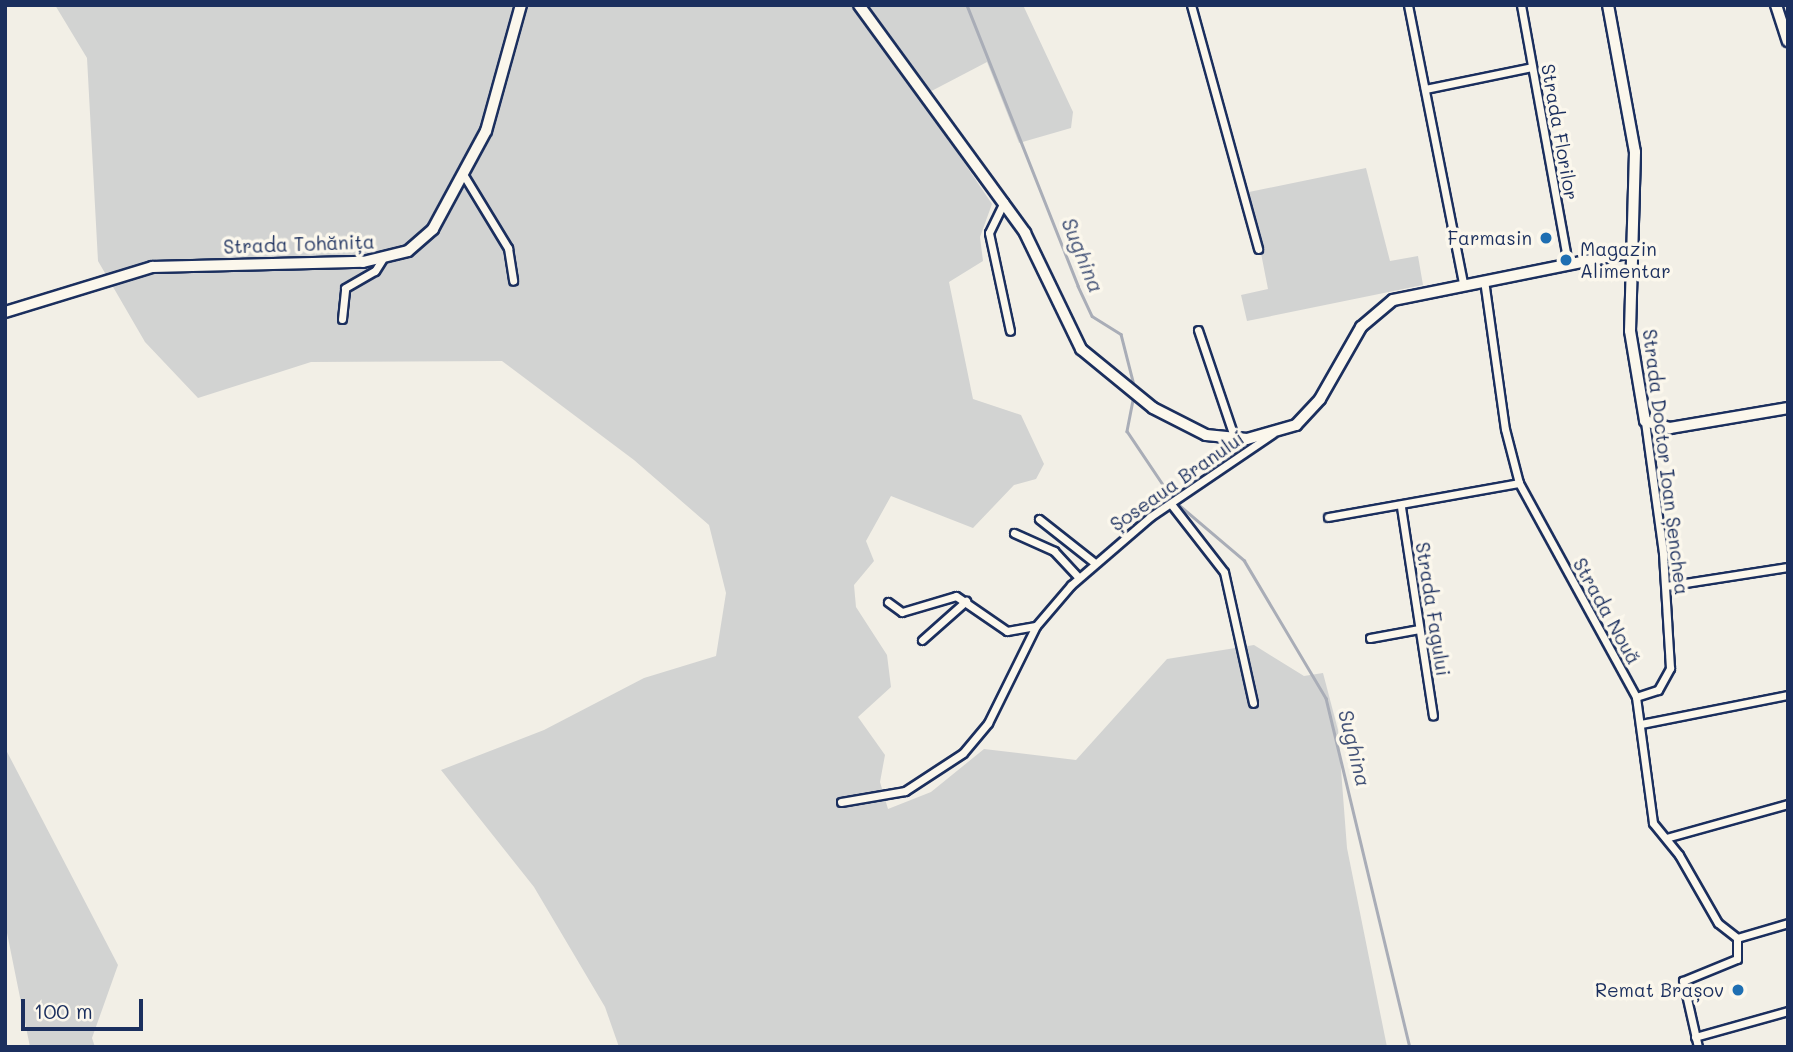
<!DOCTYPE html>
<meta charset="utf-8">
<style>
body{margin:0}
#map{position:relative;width:1793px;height:1052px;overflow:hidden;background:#f2efe6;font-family:Mali,sans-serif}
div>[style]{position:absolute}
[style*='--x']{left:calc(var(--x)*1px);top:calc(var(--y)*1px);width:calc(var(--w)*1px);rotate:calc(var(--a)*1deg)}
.green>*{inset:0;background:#d2d3d2}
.stream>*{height:2.5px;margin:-1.25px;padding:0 1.25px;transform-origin:1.25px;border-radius:1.25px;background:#a9adb7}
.roads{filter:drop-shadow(2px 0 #1b2f5e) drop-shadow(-2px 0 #1b2f5e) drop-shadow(0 2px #1b2f5e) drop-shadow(0 -2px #1b2f5e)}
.street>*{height:7px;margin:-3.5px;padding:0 3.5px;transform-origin:3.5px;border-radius:3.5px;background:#fbf7ec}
.secondary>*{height:10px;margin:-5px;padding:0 5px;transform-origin:5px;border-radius:5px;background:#fbf7ec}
.dots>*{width:19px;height:19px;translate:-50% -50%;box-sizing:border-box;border:4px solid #fbf7ec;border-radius:50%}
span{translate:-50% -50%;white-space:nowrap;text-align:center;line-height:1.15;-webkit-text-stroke:7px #fbf7ec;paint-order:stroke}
.street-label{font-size:19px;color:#1b2f5e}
.poi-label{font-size:19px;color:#1b2f5e}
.right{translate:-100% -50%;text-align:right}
.left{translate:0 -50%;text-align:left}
.water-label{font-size:21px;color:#465579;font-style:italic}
.frame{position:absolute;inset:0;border:7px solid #1b2f5e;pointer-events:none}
.scale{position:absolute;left:21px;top:999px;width:122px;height:32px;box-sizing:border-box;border:4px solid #1b2f5e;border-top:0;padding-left:9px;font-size:21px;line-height:24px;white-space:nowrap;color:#1b2f5e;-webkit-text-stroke:5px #fbf7ec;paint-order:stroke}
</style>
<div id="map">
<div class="green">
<i style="clip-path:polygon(55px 5px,1023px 5px,1073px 112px,1071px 128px,1019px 143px,987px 62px,920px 97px,992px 204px,980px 237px,983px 261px,949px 282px,973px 399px,1021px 415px,1044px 464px,1036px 479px,1014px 485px,973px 528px,891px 496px,866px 541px,874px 561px,854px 585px,856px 607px,887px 655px,891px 687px,858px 717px,885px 755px,880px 782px,888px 809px,931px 792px,984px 749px,1076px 760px,1167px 659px,1254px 645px,1304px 676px,1323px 673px,1338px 730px,1347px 848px,1387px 1047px,619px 1047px,605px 1007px,534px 887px,441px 770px,544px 730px,644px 678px,716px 656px,726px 593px,709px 525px,634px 460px,502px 361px,311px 362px,198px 398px,145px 342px,98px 261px,87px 58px)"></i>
<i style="clip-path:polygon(1366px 168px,1390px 261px,1418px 256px,1423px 285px,1247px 321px,1241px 295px,1268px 289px,1249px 192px)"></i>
<i style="clip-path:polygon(5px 748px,118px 965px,92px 1038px,95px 1047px,30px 1047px,5px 923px)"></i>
</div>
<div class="stream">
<i style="--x:967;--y:5;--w:302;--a:68.4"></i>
<i style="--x:1078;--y:286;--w:33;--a:65"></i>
<i style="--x:1092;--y:316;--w:34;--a:32"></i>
<i style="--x:1121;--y:334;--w:57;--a:75.7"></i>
<i style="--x:1134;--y:395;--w:37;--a:101"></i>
<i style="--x:1127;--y:431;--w:81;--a:56.1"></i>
<i style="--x:1178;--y:504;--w:87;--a:40.3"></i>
<i style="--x:1244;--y:560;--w:161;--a:59.3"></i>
<i style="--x:1326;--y:698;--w:359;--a:76.5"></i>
</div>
<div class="roads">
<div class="street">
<i style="--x:1191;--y:5;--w:253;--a:74.6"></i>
<i style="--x:1408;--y:5;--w:284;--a:78.8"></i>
<i style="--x:1521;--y:5;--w:263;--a:79.7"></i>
<i style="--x:1425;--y:89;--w:109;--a:-11.6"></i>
<i style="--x:463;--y:174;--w:87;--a:58.7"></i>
<i style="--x:508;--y:248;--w:33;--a:81"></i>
<i style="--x:1004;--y:202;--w:34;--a:116"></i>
<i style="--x:989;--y:233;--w:100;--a:77.9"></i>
<i style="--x:1484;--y:280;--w:150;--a:82"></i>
<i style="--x:1505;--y:429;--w:56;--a:75.5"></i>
<i style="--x:1519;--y:483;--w:244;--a:61.3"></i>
<i style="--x:1636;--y:697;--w:127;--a:82.3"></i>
<i style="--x:1653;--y:823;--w:41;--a:50.9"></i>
<i style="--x:1679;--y:855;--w:78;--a:60.2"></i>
<i style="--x:1718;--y:923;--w:24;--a:38"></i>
<i style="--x:342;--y:319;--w:31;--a:-84"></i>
<i style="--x:345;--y:288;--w:34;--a:-30"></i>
<i style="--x:375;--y:271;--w:13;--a:-58"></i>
<i style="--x:1198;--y:330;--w:115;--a:71.3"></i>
<i style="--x:1171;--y:504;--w:86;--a:52.1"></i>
<i style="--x:1224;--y:572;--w:134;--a:77.5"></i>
<i style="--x:1401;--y:507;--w:211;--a:81.3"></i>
<i style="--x:1328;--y:517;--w:194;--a:-10.1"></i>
<i style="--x:1039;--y:519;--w:71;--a:38.2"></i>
<i style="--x:1014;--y:533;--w:44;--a:24.2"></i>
<i style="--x:1054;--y:551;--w:35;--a:47"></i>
<i style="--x:1666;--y:586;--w:123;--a:-8.9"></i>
<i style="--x:888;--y:602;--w:17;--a:36"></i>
<i style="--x:902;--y:612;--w:56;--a:-16.5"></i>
<i style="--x:956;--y:596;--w:62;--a:34.5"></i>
<i style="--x:1007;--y:631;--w:29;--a:-10"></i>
<i style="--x:1370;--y:638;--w:50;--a:-10.4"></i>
<i style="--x:922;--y:640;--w:59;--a:-41.6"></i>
<i style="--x:1636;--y:697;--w:23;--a:-18"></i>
<i style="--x:1658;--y:690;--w:25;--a:-61"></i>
<i style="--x:1670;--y:668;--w:115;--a:-93.5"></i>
<i style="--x:1663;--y:553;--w:133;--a:-97.8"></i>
<i style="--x:1641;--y:724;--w:150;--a:-11.2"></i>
<i style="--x:841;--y:802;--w:65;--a:-9.8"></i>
<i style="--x:905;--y:791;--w:69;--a:-33.2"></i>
<i style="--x:963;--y:753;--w:39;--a:-50"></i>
<i style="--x:988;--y:723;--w:108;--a:-63.7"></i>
<i style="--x:1036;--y:626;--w:54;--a:-49.5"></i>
<i style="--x:1071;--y:585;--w:104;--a:-40.7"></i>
<i style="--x:1150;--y:517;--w:148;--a:-34.2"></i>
<i style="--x:1666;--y:838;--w:127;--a:-15.6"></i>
<i style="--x:1737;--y:938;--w:53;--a:-16.4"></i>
<i style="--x:1695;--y:1037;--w:97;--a:-15.6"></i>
<i style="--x:1698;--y:1047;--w:68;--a:-102.8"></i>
<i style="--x:1683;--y:981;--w:58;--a:-22.2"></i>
<i style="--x:1737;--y:959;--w:21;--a:-90"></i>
</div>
<div class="secondary">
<i style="--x:859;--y:5;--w:282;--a:53.9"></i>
<i style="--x:1025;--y:233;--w:129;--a:64.2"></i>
<i style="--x:1081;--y:349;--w:93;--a:39.3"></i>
<i style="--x:1153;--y:408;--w:59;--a:27"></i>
<i style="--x:1206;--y:435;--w:41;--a:5.6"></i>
<i style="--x:1247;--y:439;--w:51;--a:-15.9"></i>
<i style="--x:1296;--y:425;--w:35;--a:-47"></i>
<i style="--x:1320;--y:399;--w:83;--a:-60.3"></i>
<i style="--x:1361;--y:327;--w:42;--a:-40.2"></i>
<i style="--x:1393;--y:300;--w:244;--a:-11.4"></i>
<i style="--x:1608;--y:5;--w:149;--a:79.6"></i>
<i style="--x:1635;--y:152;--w:179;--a:91.6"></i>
<i style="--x:1630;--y:331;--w:91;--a:80.5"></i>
<i style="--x:1645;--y:421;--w:26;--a:16"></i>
<i style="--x:1670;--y:428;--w:120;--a:-9.6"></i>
<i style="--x:1776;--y:5;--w:38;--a:72"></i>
<i style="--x:5;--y:312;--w:154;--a:-17"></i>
<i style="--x:152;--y:267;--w:211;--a:-1.4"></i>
<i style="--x:363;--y:262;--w:46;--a:-13.7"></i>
<i style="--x:408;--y:251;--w:33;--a:-41"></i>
<i style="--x:433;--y:229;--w:111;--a:-61.6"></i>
<i style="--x:486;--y:131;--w:131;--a:-74.5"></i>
</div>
</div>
<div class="dots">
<i style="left:1546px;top:238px;background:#1f6fb2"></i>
<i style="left:1566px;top:260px;background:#1f6fb2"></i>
<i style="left:1738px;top:990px;background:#1f6fb2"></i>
</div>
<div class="street-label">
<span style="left:1560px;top:132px;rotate:80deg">Strada Florilor</span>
<span style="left:299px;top:244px;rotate:-2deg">Strada Tohănița</span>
<span style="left:1666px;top:462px;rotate:83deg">Strada Doctor Ioan Șenchea</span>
<span style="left:1177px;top:481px;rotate:-35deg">Șoseaua Branului</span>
<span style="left:1433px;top:609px;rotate:81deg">Strada Fagului</span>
<span style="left:1607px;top:611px;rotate:61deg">Strada Nouă</span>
</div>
<div class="poi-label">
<span class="right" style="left:1532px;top:238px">Farmasin</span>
<span class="left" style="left:1580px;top:260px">Magazin<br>Alimentar</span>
<span class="right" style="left:1724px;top:990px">Remat Brașov</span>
</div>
<div class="water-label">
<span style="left:1083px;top:255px;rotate:68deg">Sughina</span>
<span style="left:1355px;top:748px;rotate:76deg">Sughina</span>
</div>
<div class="frame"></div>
<div class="scale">100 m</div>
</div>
